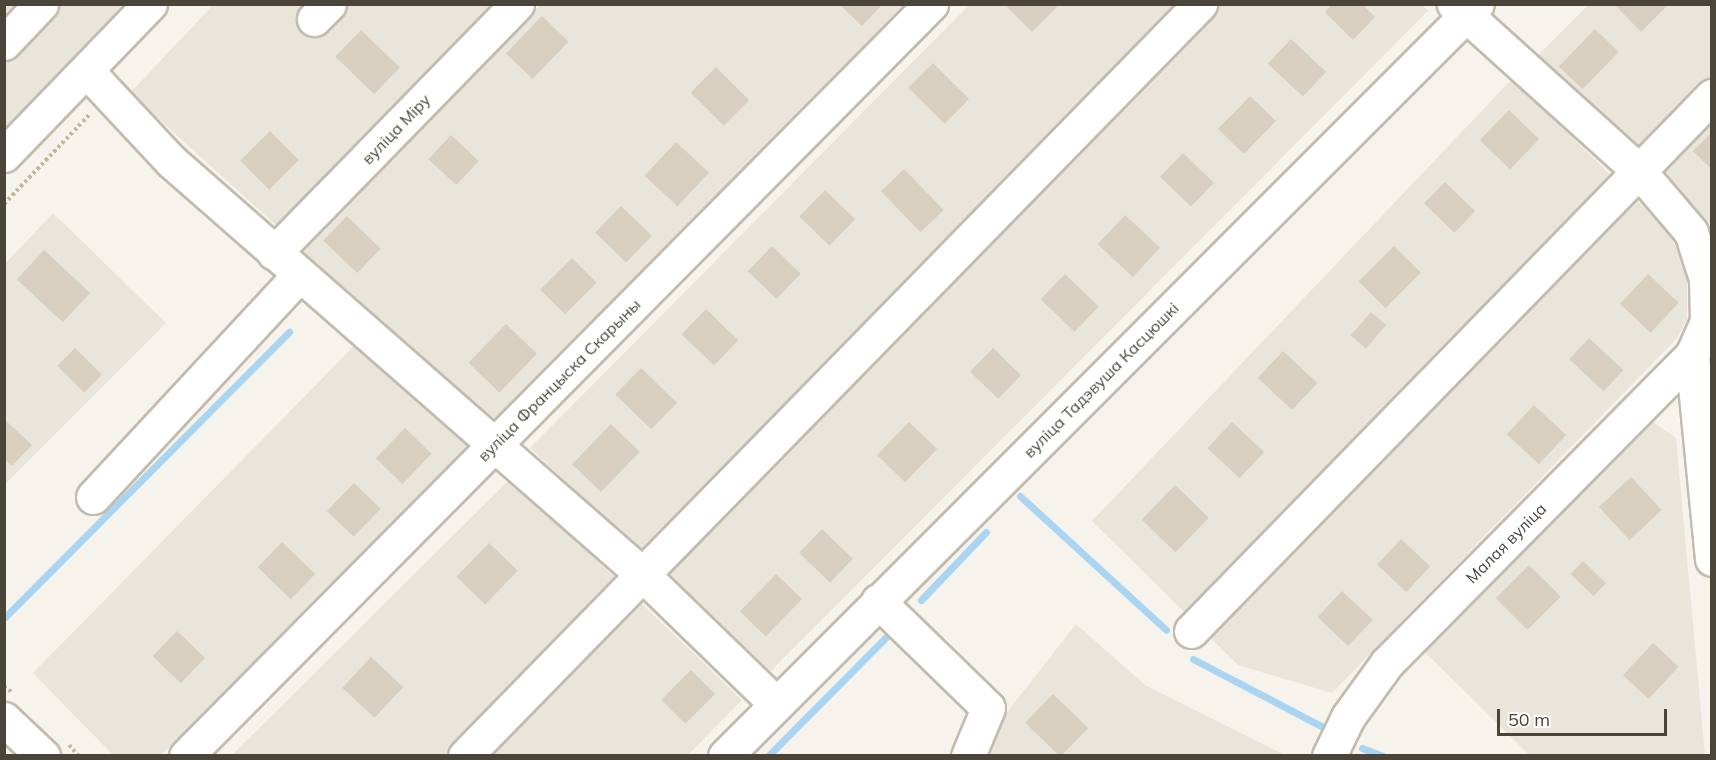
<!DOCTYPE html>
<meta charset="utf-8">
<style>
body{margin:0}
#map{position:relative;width:1716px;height:760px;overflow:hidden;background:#f6f3ec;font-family:Mulish,sans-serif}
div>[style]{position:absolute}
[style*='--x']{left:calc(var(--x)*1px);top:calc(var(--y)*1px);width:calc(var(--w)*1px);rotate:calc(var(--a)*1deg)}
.residential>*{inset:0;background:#eae5da}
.stream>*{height:7px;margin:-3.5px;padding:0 3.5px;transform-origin:3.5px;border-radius:3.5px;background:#a9d4f2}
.building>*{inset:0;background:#d8cfc1;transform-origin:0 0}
.path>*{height:4px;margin-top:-2px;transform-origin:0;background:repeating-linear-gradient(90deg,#c4b79f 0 3px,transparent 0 6px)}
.roads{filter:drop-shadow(2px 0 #c2bbae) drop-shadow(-2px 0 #c2bbae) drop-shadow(0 2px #c2bbae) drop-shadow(0 -2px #c2bbae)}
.minor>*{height:33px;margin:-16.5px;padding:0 16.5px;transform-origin:16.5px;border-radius:16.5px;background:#fff}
span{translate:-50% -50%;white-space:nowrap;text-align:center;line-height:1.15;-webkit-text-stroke:4.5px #fff;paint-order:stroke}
.street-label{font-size:16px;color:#4b4439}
.frame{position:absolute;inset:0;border:6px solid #4b4439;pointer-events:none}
.scale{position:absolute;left:1497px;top:709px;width:170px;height:27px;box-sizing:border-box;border:3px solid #4b4439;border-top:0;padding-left:8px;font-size:18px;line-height:21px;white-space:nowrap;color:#4b4439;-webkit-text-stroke:4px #fff;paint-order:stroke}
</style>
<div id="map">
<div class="residential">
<i style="clip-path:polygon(1421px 4px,1428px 11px,769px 673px,530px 448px,969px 5px)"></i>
<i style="clip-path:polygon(5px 5px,125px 5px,5px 129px)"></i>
<i style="clip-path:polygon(213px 5px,493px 5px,277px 226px,130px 93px)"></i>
<i style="clip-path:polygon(540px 5px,905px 5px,496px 420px,296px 253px)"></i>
<i style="clip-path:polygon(1588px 5px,1711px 5px,1711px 224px,1535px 58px)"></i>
<i style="clip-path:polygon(1512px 79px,1665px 228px,1687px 267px,1687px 319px,1677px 338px,1332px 693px,1238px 665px,1092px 521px)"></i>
<i style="clip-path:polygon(53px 213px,166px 323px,5px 484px,4px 265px)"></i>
<i style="clip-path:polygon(357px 343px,471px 443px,161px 755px,113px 755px,33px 673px)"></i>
<i style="clip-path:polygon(1648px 419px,1676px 438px,1705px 755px,1529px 755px,1424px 651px)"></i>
<i style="clip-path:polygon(511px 478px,742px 700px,688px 755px,231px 756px)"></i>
<i style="clip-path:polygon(1076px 624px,1145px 685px,1285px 755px,982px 756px,994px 729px)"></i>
</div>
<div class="stream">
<i style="--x:1020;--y:496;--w:198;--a:42.5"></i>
<i style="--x:921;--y:600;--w:94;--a:-46.3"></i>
<i style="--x:4;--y:618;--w:404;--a:-45.1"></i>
<i style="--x:1193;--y:659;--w:149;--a:27.6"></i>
<i style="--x:1362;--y:748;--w:22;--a:21"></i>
<i style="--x:768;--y:756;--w:168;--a:-45.2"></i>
</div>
<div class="building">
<i style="clip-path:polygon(839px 4px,883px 4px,862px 26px)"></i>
<i style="clip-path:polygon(1060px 4px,1032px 32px,1006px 6px,1008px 4px)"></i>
<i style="clip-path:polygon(1332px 4px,1362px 4px,1375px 17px,1353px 40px,1325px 12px)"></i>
<i style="clip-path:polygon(1614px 4px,1669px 4px,1641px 32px)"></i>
<i style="left:542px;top:16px;width:37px;height:52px;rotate:44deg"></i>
<i style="left:1595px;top:29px;width:33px;height:52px;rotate:44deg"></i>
<i style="left:361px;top:30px;width:54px;height:37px;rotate:44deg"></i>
<i style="left:1291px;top:39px;width:48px;height:34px;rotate:43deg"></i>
<i style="left:933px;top:63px;width:51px;height:35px;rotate:45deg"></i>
<i style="left:716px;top:67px;width:47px;height:36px;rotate:45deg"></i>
<i style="left:1250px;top:96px;width:36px;height:46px;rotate:44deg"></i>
<i style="left:1509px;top:110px;width:42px;height:42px;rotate:44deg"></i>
<i style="left:270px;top:131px;width:41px;height:42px;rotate:45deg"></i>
<i style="clip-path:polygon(1712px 132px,1712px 170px,1693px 151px)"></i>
<i style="left:451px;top:135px;width:38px;height:33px;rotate:43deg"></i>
<i style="left:676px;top:142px;width:45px;height:46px;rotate:43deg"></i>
<i style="left:1183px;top:153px;width:43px;height:33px;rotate:44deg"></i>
<i style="left:904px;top:169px;width:57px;height:32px;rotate:46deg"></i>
<i style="left:1445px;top:182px;width:42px;height:30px;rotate:44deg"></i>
<i style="left:825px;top:190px;width:42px;height:37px;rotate:44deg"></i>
<i style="left:621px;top:206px;width:43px;height:37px;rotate:44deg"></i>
<i style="left:1125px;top:215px;width:48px;height:40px;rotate:43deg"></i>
<i style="left:347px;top:216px;width:47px;height:34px;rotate:44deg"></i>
<i style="left:772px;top:246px;width:40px;height:35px;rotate:44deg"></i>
<i style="left:1394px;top:246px;width:38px;height:50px;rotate:45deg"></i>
<i style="left:44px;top:250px;width:63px;height:40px;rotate:43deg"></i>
<i style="left:572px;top:258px;width:35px;height:45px;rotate:45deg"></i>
<i style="left:1065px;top:274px;width:47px;height:35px;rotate:44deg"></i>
<i style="left:1648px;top:274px;width:42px;height:41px;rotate:43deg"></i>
<i style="left:706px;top:309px;width:45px;height:35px;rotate:44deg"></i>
<i style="left:1371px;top:312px;width:20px;height:31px;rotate:41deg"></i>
<i style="left:506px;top:324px;width:43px;height:54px;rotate:44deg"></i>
<i style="left:1589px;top:338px;width:47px;height:29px;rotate:43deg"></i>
<i style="left:75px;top:348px;width:38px;height:25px;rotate:45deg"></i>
<i style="left:993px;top:348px;width:39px;height:33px;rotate:44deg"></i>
<i style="left:1283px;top:351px;width:47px;height:37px;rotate:43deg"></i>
<i style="left:641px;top:368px;width:50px;height:37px;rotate:44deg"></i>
<i style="left:1534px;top:405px;width:44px;height:40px;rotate:43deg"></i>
<i style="clip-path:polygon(4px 419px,32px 445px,12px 466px,4px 459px)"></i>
<i style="left:909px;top:422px;width:39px;height:46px;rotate:44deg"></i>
<i style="left:1232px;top:422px;width:44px;height:36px;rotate:43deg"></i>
<i style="left:611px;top:424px;width:40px;height:56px;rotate:44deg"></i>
<i style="left:405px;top:428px;width:37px;height:42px;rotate:44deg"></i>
<i style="left:1631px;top:477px;width:45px;height:44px;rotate:47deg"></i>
<i style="left:354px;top:483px;width:37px;height:39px;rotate:44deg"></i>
<i style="left:1175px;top:485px;width:47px;height:48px;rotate:44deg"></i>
<i style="left:822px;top:529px;width:43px;height:33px;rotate:44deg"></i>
<i style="left:1401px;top:539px;width:40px;height:35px;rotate:43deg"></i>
<i style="left:282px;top:542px;width:46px;height:35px;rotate:44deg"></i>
<i style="left:489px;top:543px;width:40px;height:47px;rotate:44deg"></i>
<i style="left:1583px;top:561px;width:32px;height:18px;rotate:44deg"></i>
<i style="left:1529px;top:565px;width:45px;height:47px;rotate:45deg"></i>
<i style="left:776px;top:574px;width:36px;height:52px;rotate:44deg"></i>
<i style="left:1342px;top:591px;width:42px;height:36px;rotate:43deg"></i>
<i style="left:177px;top:631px;width:39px;height:35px;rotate:44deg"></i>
<i style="left:1653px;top:643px;width:35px;height:44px;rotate:43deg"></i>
<i style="left:371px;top:657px;width:44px;height:42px;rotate:43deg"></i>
<i style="left:691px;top:670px;width:34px;height:42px;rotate:45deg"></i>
<i style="left:1053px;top:694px;width:49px;height:40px;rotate:44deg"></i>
</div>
<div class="path">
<i style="--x:4;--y:204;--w:126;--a:-46.3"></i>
<i style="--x:4;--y:686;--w:11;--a:38"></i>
<i style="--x:69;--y:745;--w:15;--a:48"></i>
</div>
<div class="roads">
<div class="minor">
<i style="--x:314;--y:19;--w:21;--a:-45"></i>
<i style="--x:4;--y:43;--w:54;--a:-46.5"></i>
<i style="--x:87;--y:71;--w:123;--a:47"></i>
<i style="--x:171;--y:161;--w:626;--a:41.25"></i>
<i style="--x:642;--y:574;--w:187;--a:44.1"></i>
<i style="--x:4;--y:155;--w:210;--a:-46"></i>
<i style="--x:274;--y:253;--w:348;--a:-45.7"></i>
<i style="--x:1692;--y:355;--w:205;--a:84.4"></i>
<i style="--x:93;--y:497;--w:303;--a:-47.1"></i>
<i style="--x:878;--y:601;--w:153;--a:44.2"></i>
<i style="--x:988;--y:708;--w:52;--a:112.6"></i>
<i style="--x:1191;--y:631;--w:747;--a:-45.76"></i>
<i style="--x:4;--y:719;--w:54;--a:43.5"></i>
<i style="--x:186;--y:756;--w:1059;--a:-45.27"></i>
<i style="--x:465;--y:756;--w:1052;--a:-45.66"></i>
<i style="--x:725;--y:756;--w:1063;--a:-45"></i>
<i style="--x:1329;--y:756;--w:43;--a:-64"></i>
<i style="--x:1348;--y:717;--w:67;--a:-54.2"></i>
<i style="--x:1387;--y:663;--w:433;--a:-45.3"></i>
<i style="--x:1692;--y:355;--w:36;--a:-66"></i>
<i style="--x:1707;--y:322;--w:43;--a:-91.3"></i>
<i style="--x:1706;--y:279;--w:49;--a:-107.7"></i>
<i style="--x:1691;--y:232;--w:79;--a:-130.4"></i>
<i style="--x:1640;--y:172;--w:251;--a:-137.9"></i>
</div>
</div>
<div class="street-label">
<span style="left:396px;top:129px;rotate:-46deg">вуліца Міру</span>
<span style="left:559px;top:380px;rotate:-45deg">вуліца Францыска Скарыны</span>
<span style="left:1101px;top:380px;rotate:-45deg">вуліца Тадэвуша Касцюшкі</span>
<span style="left:1506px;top:543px;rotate:-45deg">Малая вуліца</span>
</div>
<div class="frame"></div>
<div class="scale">50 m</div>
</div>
